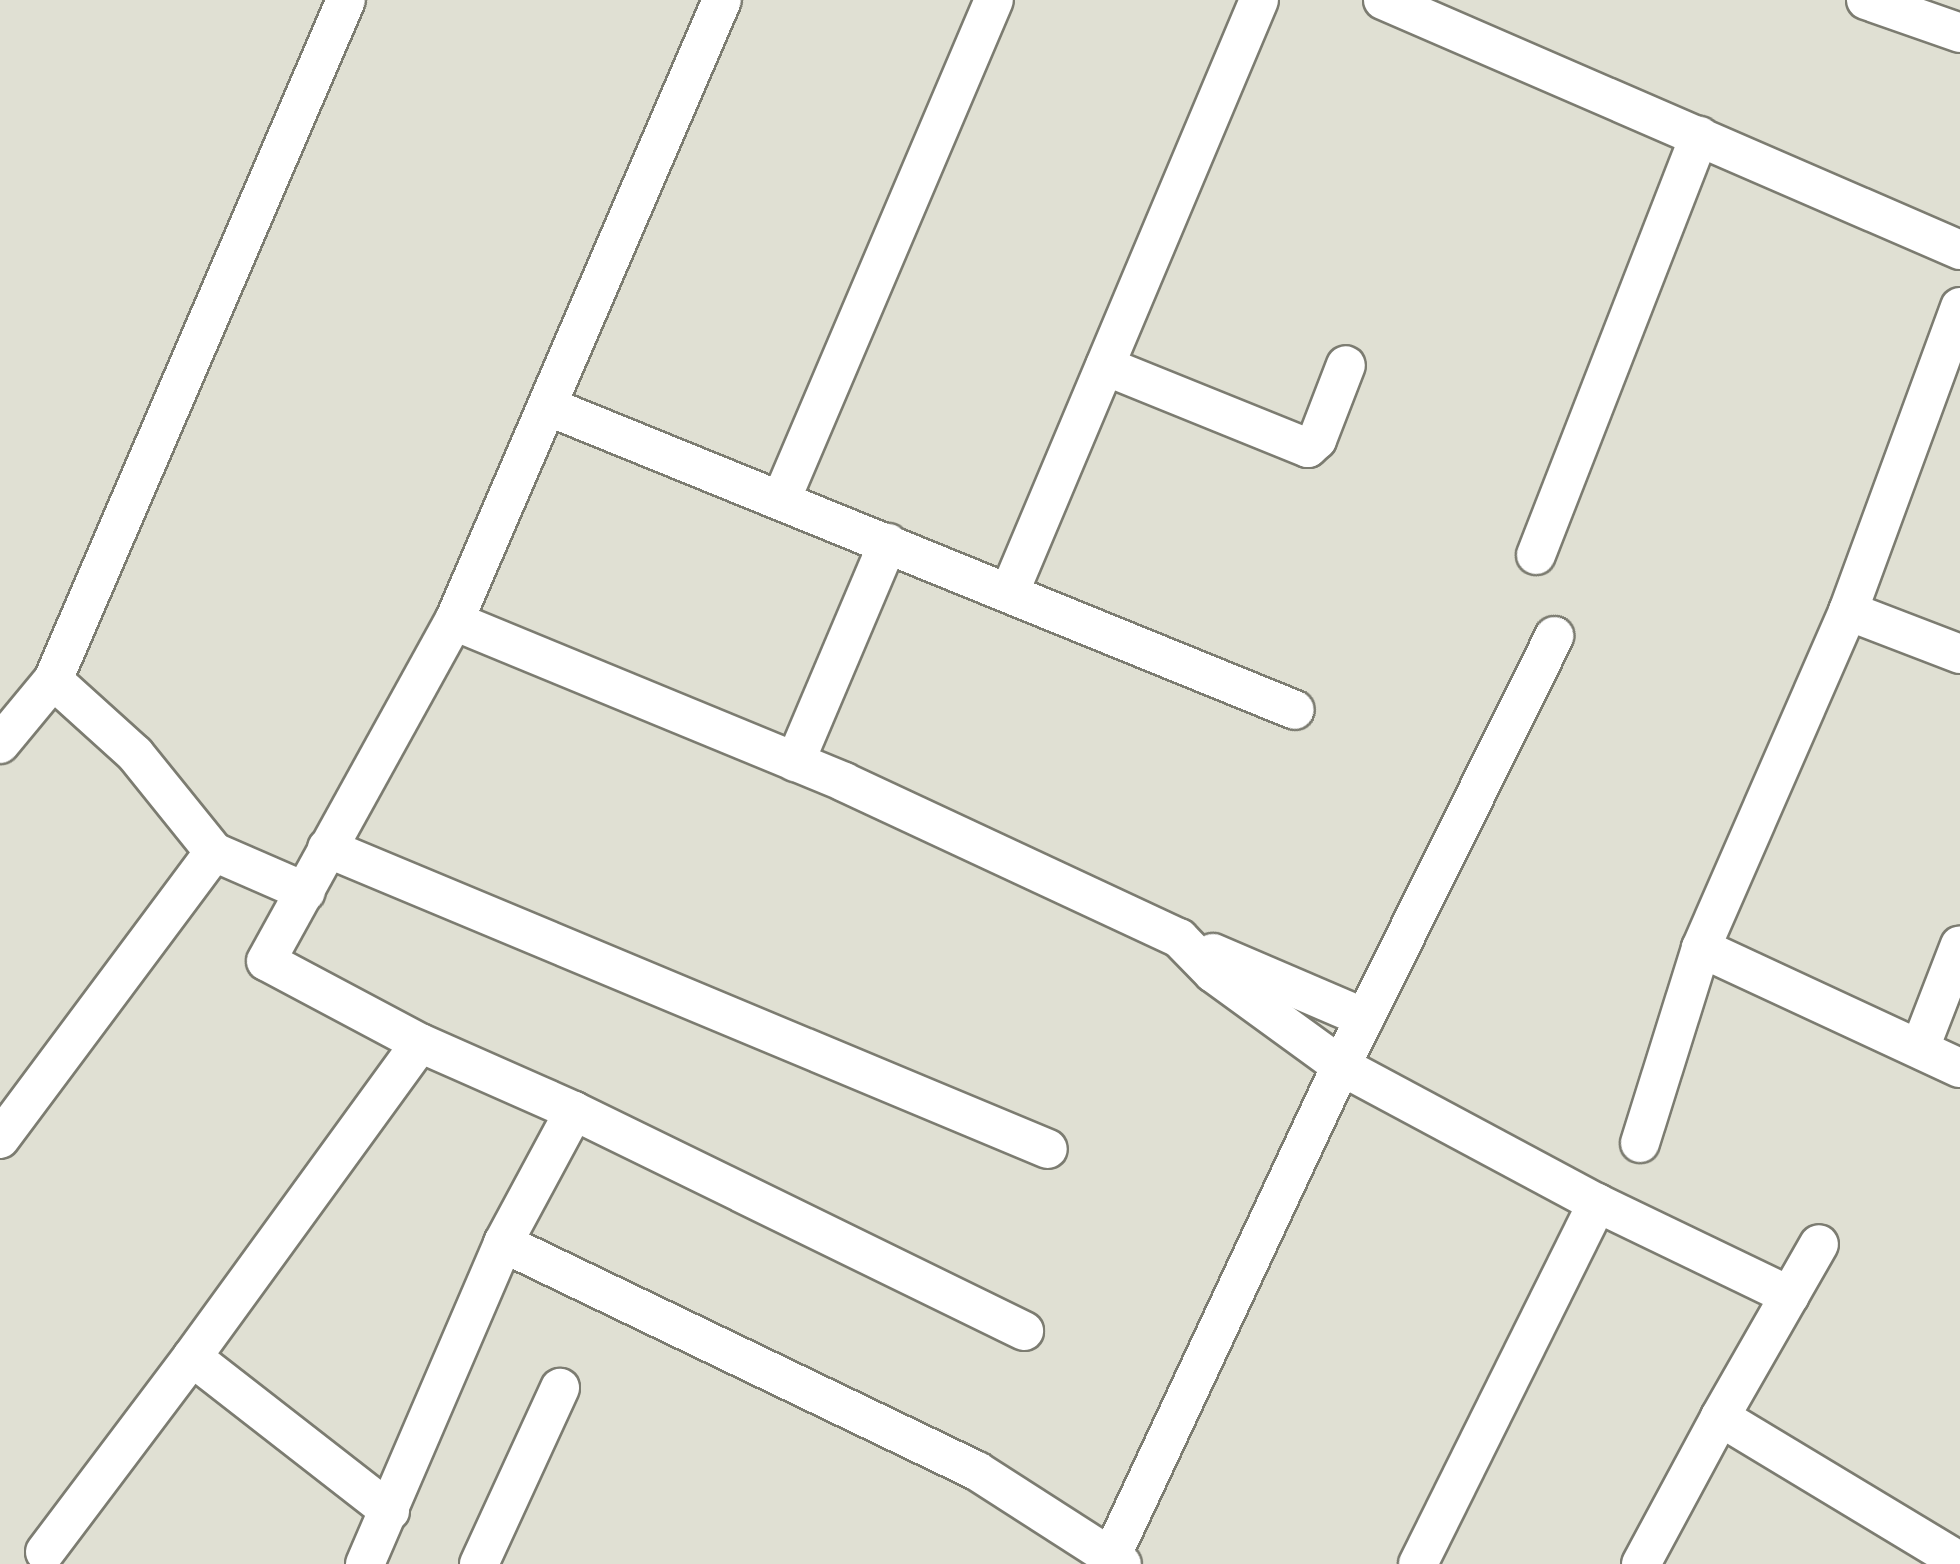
<!DOCTYPE html>
<style>
body{margin:0}
#map{position:relative;width:1960px;height:1564px;overflow:hidden;background:#e0e0d3;font-family:"PT Sans Narrow",sans-serif}
div>[style]{position:absolute}
[style*='--x']{left:calc(var(--x)*1px);top:calc(var(--y)*1px);width:calc(var(--w)*1px);rotate:calc(var(--a)*1deg)}
.roads{filter:drop-shadow(2px 0 #7c7c71) drop-shadow(-2px 0 #7c7c71) drop-shadow(0 2px #7c7c71) drop-shadow(0 -2px #7c7c71)}
.minor>*{height:38px;margin:-19px;padding:0 19px;transform-origin:19px;border-radius:19px;background:#fff}
span{translate:-50% -50%;white-space:nowrap;text-align:center;line-height:1.15;-webkit-text-stroke:8px #e0e0d3;paint-order:stroke}
</style>
<div id="map">
<div class="roads">
<div class="minor">
<i style="--x:1383;--y:0;--w:629;--a:23.43"></i>
<i style="--x:1866;--y:0;--w:100;--a:19.3"></i>
<i style="--x:1960;--y:307;--w:324;--a:110.2"></i>
<i style="--x:1848;--y:611;--w:120;--a:21"></i>
<i style="--x:1105;--y:366;--w:219;--a:22"></i>
<i style="--x:1308;--y:448;--w:12;--a:-42"></i>
<i style="--x:1317;--y:440;--w:80;--a:-68.9"></i>
<i style="--x:547;--y:406;--w:807;--a:22.12"></i>
<i style="--x:781;--y:500;--w:543;--a:-66.93"></i>
<i style="--x:1536;--y:555;--w:450;--a:-68.7"></i>
<i style="--x:1010;--y:591;--w:641;--a:-67.15"></i>
<i style="--x:454;--y:621;--w:422;--a:22.4"></i>
<i style="--x:844;--y:782;--w:370;--a:25"></i>
<i style="--x:1179;--y:938;--w:49;--a:45.8"></i>
<i style="--x:1213;--y:973;--w:158;--a:36"></i>
<i style="--x:1341;--y:1066;--w:290;--a:28.2"></i>
<i style="--x:1597;--y:1203;--w:214;--a:25.7"></i>
<i style="--x:0;--y:744;--w:83;--a:-50.4"></i>
<i style="--x:53;--y:680;--w:740;--a:-66.69"></i>
<i style="--x:795;--y:762;--w:238;--a:-67"></i>
<i style="--x:327;--y:848;--w:781;--a:22.66"></i>
<i style="--x:214;--y:852;--w:100;--a:23.5"></i>
<i style="--x:1701;--y:948;--w:285;--a:24.9"></i>
<i style="--x:1213;--y:953;--w:165;--a:23.2"></i>
<i style="--x:420;--y:1043;--w:168;--a:23.8"></i>
<i style="--x:1920;--y:1048;--w:110;--a:-68.8"></i>
<i style="--x:0;--y:1139;--w:358;--a:-53.3"></i>
<i style="--x:214;--y:852;--w:126;--a:-128.9"></i>
<i style="--x:135;--y:754;--w:110;--a:-137.9"></i>
<i style="--x:1640;--y:1143;--w:204;--a:-72.6"></i>
<i style="--x:1701;--y:948;--w:368;--a:-66.4"></i>
<i style="--x:503;--y:1243;--w:526;--a:25.69"></i>
<i style="--x:977;--y:1471;--w:172;--a:32.7"></i>
<i style="--x:192;--y:1357;--w:388;--a:-54"></i>
<i style="--x:420;--y:1043;--w:174;--a:-152"></i>
<i style="--x:266;--y:961;--w:389;--a:-61.1"></i>
<i style="--x:454;--y:621;--w:676;--a:-66.66"></i>
<i style="--x:1720;--y:1417;--w:199;--a:-60.2"></i>
<i style="--x:45;--y:1552;--w:244;--a:-53"></i>
<i style="--x:192;--y:1357;--w:251;--a:37.9"></i>
<i style="--x:1111;--y:1557;--w:542;--a:-64.9"></i>
<i style="--x:1341;--y:1066;--w:480;--a:-63.6"></i>
<i style="--x:365;--y:1564;--w:349;--a:-66.7"></i>
<i style="--x:503;--y:1243;--w:150;--a:-61.7"></i>
<i style="--x:574;--y:1111;--w:501;--a:26.05"></i>
<i style="--x:479;--y:1564;--w:194;--a:-65.3"></i>
<i style="--x:1418;--y:1564;--w:403;--a:-63.6"></i>
<i style="--x:1641;--y:1564;--w:167;--a:-61.7"></i>
<i style="--x:1720;--y:1417;--w:280;--a:31.1"></i>
</div>
</div>
</div>
